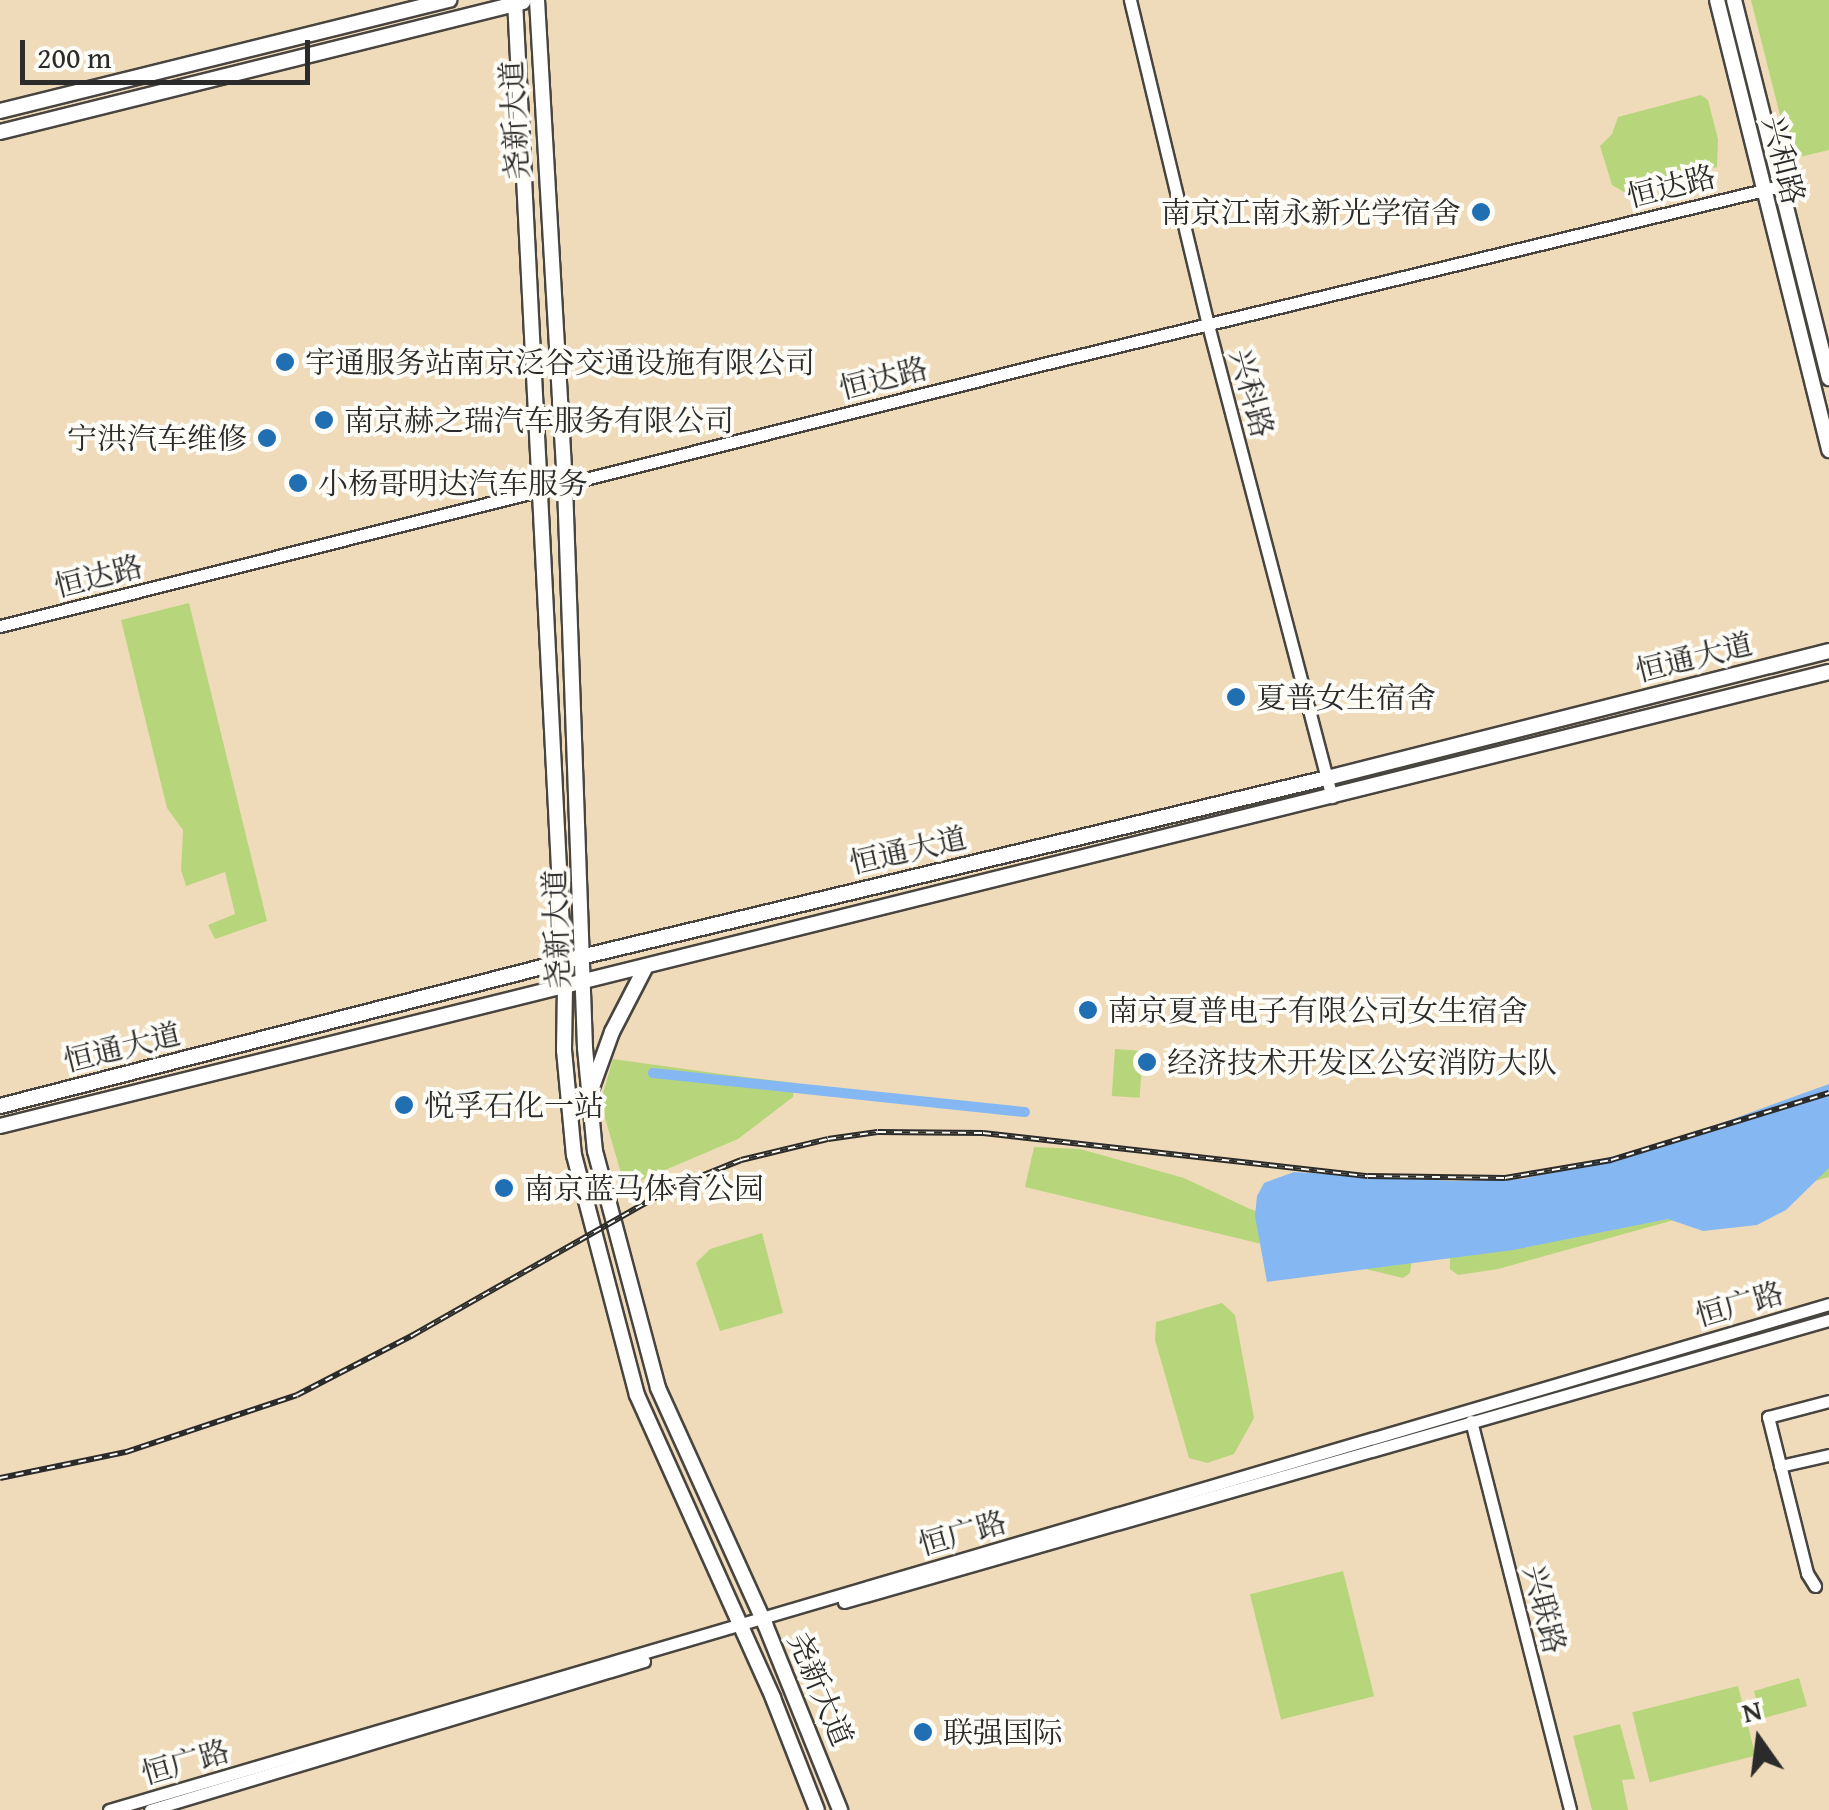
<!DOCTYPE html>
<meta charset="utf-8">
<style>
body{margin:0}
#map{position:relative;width:1829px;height:1810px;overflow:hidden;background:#efdbb9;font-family:"Gentium Book Plus","Noto Serif SC",serif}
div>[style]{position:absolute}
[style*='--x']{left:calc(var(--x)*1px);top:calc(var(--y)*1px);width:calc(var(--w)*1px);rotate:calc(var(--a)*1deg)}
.green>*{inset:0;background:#b7d67c;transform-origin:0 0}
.water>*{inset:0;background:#85b8f3}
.canal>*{height:10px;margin:-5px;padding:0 5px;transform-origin:5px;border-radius:5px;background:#85b8f3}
.roads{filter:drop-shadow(2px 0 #484540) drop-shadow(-2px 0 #484540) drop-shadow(0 2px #484540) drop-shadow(0 -2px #484540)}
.minor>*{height:11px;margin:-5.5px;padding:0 5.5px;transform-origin:5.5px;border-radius:5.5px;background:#fff}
.major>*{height:14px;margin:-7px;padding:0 7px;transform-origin:7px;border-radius:7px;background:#fff}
.rail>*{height:6px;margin-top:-3px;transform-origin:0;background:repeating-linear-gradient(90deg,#fdfcf7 0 8px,#2b2b2b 0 16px);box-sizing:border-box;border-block:2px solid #2b2b2b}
.dots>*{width:28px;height:28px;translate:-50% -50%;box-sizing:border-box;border:5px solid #fdfcf7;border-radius:50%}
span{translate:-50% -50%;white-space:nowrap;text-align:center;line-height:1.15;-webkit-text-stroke:8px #fdfcf7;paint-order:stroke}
.street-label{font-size:30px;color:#2b2b2b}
.poi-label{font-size:30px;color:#2b2b2b}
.right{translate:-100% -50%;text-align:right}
.left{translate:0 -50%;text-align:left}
.north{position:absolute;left:1709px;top:1690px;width:100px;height:100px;-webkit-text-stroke:8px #fdfcf7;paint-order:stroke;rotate:346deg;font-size:28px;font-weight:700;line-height:40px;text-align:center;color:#2b2b2b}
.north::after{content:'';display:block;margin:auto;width:35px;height:45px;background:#2b2b2b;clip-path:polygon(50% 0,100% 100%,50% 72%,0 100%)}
.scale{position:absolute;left:20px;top:40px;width:290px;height:45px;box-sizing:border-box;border:5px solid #2b2b2b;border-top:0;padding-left:12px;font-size:30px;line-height:35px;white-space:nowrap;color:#2b2b2b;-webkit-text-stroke:8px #fdfcf7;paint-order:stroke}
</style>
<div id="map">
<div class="green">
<i style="clip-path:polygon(1751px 0,1829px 0,1829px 150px,1791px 159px)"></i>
<i style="clip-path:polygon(1701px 95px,1708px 100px,1718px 139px,1717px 167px,1624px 192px,1612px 185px,1600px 146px,1612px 134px,1618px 117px)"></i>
<i style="clip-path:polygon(189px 603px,267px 921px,215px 939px,208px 925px,235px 914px,225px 872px,186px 886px,181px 870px,183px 830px,167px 808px,121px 620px)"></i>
<i style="left:1115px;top:1049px;width:28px;height:47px;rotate:4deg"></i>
<i style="clip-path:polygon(613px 1059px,721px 1074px,795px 1083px,793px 1097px,738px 1139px,625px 1187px,605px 1118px,603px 1093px)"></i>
<i style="clip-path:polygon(1034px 1147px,1080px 1149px,1184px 1178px,1250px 1209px,1339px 1238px,1414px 1245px,1410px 1273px,1403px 1278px,1025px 1187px)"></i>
<i style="clip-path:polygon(1829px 1148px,1829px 1177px,1498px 1269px,1458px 1275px,1450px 1269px,1450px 1251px)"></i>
<i style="clip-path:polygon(762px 1233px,783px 1313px,720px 1331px,696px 1263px,710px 1249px)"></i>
<i style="clip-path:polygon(1222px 1303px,1235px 1315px,1254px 1418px,1234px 1454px,1207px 1463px,1189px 1458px,1155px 1340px,1156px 1322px)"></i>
<i style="left:1343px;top:1571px;width:129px;height:96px;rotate:76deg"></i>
<i style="left:1799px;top:1678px;width:29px;height:47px;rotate:74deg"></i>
<i style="left:1738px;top:1686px;width:72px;height:109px;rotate:76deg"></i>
<i style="clip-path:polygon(1620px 1724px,1635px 1779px,1622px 1780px,1628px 1810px,1592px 1810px,1573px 1736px)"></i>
</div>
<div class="water">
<i style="clip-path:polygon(1829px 1084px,1829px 1168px,1786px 1210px,1757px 1225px,1703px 1231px,1668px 1219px,1513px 1250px,1267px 1282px,1255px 1216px,1257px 1196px,1264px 1183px,1294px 1172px,1453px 1181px,1523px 1179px,1670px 1142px)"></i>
</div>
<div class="canal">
<i style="--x:653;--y:1073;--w:374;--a:6"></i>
</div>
<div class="roads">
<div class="minor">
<i style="--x:1130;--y:0;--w:334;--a:76.5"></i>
<i style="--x:1208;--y:325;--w:488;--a:75.3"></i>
<i style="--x:0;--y:626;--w:1067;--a:-14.1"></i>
<i style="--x:1035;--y:366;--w:767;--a:-13.57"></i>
<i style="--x:1471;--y:1421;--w:401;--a:75.7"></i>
<i style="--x:1780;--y:1466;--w:50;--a:-12.7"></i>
<i style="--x:1815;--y:1586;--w:15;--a:-122"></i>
<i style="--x:1807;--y:1573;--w:161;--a:-104"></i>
<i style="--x:1768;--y:1417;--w:63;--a:-14.7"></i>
<i style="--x:844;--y:1602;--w:1025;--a:-15.98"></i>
<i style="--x:109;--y:1810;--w:1793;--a:-16.39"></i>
<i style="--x:150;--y:1810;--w:516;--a:-16.78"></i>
</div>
<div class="major">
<i style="--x:515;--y:0;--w:987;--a:87.1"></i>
<i style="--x:565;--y:986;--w:64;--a:90.9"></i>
<i style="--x:564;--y:1050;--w:105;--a:84.6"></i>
<i style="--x:574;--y:1155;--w:248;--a:75.3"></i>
<i style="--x:637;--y:1395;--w:332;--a:65.8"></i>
<i style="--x:773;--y:1698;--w:120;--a:68.6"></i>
<i style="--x:537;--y:0;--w:487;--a:86.7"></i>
<i style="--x:565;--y:486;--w:562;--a:87.96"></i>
<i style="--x:585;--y:1048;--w:103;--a:84.5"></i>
<i style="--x:595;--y:1151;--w:245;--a:75.1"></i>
<i style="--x:658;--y:1388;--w:259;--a:65.6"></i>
<i style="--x:765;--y:1624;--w:201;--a:68"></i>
<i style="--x:1717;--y:0;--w:464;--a:76"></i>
<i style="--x:1734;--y:0;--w:390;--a:75.9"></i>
<i style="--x:0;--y:111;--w:463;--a:-13.9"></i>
<i style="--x:0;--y:132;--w:539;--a:-13.96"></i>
<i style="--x:590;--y:1093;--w:65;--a:-70.2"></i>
<i style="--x:612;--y:1032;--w:74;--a:-62.7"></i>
<i style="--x:0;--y:1106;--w:604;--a:-14.38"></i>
<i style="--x:585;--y:956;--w:763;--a:-13.49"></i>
<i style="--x:1327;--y:778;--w:518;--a:-14.2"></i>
<i style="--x:0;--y:1126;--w:1885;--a:-13.94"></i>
</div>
</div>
<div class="rail">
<i style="--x:0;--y:1478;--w:129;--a:-11.7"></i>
<i style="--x:126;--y:1452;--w:180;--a:-18.4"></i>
<i style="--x:297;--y:1395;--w:131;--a:-27.3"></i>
<i style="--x:413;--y:1335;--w:300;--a:-29.6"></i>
<i style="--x:674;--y:1187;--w:72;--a:-21.9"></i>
<i style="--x:741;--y:1160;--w:89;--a:-13.6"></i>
<i style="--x:828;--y:1139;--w:50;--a:-8"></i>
<i style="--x:878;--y:1132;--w:105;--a:0.5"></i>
<i style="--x:983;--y:1133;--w:387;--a:6.4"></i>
<i style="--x:1368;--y:1176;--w:137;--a:0.8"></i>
<i style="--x:1505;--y:1178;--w:108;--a:-9.6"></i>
<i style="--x:1611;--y:1160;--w:228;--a:-17.1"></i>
</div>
<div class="dots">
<i style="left:1481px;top:212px;background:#1f6fb2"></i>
<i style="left:285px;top:362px;background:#1f6fb2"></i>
<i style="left:324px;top:420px;background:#1f6fb2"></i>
<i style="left:267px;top:438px;background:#1f6fb2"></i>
<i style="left:298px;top:483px;background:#1f6fb2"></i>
<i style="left:1236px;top:697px;background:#1f6fb2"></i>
<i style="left:1088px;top:1010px;background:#1f6fb2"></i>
<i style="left:1147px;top:1062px;background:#1f6fb2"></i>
<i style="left:404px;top:1105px;background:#1f6fb2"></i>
<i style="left:504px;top:1188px;background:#1f6fb2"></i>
<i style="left:923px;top:1732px;background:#1f6fb2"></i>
</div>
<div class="street-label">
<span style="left:514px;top:120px;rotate:-93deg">尧新大道</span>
<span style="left:1784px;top:160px;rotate:76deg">兴和路</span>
<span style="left:1671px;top:186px;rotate:-14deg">恒达路</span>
<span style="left:883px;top:378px;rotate:-14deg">恒达路</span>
<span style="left:1252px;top:393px;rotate:75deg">兴科路</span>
<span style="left:98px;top:576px;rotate:-14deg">恒达路</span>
<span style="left:1694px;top:657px;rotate:-14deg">恒通大道</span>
<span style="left:908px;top:850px;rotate:-13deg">恒通大道</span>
<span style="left:556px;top:929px;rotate:-92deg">尧新大道</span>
<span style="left:122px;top:1047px;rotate:-14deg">恒通大道</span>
<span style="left:1739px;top:1304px;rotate:-16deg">恒广路</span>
<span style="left:962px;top:1533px;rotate:-16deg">恒广路</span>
<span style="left:1545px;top:1609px;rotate:76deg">兴联路</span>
<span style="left:821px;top:1689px;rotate:67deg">尧新大道</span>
<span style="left:185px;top:1762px;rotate:-16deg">恒广路</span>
</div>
<div class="poi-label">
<span class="right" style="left:1461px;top:212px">南京江南永新光学宿舍</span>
<span class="left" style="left:305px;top:362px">宇通服务站南京泛谷交通设施有限公司</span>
<span class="left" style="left:344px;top:420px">南京赫之瑞汽车服务有限公司</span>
<span class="right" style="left:247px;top:438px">宁洪汽车维修</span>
<span class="left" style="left:318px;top:483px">小杨哥明达汽车服务</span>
<span class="left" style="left:1256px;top:697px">夏普女生宿舍</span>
<span class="left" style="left:1108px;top:1010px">南京夏普电子有限公司女生宿舍</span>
<span class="left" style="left:1167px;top:1062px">经济技术开发区公安消防大队</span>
<span class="left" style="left:424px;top:1105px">悦孚石化一站</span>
<span class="left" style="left:524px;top:1188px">南京蓝马体育公园</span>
<span class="left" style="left:943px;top:1732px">联强国际</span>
</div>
<div class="north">N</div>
<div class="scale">200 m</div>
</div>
